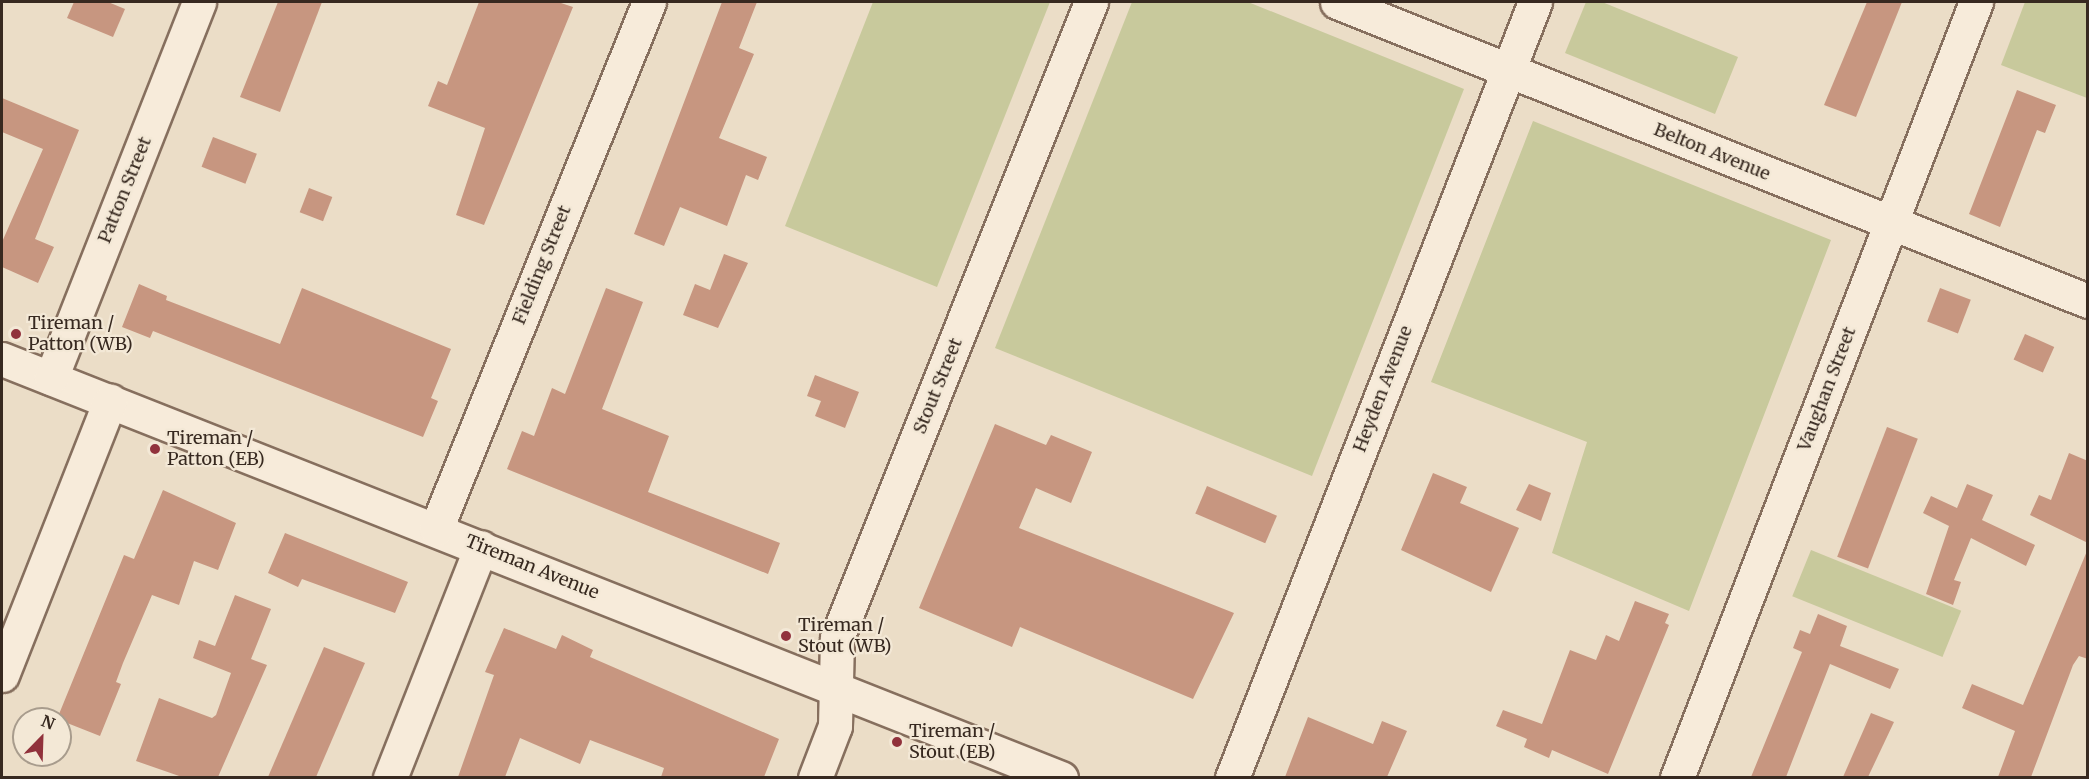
<!DOCTYPE html>
<style>
body{margin:0}
#map{position:relative;width:2089px;height:779px;overflow:hidden;background:#ebddc7;font-family:Merriweather,serif}
div>[style]{position:absolute}
[style*='--x']{left:calc(var(--x)*1px);top:calc(var(--y)*1px);width:calc(var(--w)*1px);rotate:calc(var(--a)*1deg)}
.green>*{inset:0;background:#c8c99c;transform-origin:0 0}
.building>*{inset:0;background:#c79680;transform-origin:0 0}
.roads{filter:drop-shadow(2px 0 #866f5e) drop-shadow(-2px 0 #866f5e) drop-shadow(0 2px #866f5e) drop-shadow(0 -2px #866f5e)}
.minor>*{height:33px;margin:-16.5px;padding:0 16.5px;transform-origin:16.5px;border-radius:16.5px;background:#f7ebda}
.dots>*{width:16px;height:16px;translate:-50% -50%;box-sizing:border-box;border:3px solid #f3e8d6;border-radius:50%}
span{translate:-50% -50%;white-space:nowrap;text-align:center;line-height:1.15;-webkit-text-stroke:4.5px #f3e8d6;paint-order:stroke}
.street-label{font-size:18px;color:#372920}
.poi-label{font-size:18px;color:#372920}
.left{translate:0 -50%;text-align:left}
.frame{position:absolute;inset:0;border:3px solid #372920;pointer-events:none}
.north{position:absolute;left:12px;top:707px;width:60px;height:60px;box-sizing:border-box;background:#f3e8d6;border:2px solid #a89c8d;border-radius:50%;rotate:23deg;font-size:16px;font-weight:700;line-height:24px;text-align:center;color:#372920}
.north::after{content:'';display:block;margin:auto;width:21px;height:27px;background:#91323c;clip-path:polygon(50% 0,100% 100%,50% 72%,0 100%)}
</style>
<div id="map">
<div class="green">
<i style="clip-path:polygon(873px 2px,1050px 2px,937px 287px,785px 226px)"></i>
<i style="clip-path:polygon(1132px 2px,1248px 2px,1464px 89px,1312px 476px,995px 348px)"></i>
<i style="clip-path:polygon(1586px 2px,1602px 2px,1738px 57px,1715px 114px,1565px 53px)"></i>
<i style="clip-path:polygon(2025px 2px,2087px 2px,2087px 98px,2001px 65px)"></i>
<i style="clip-path:polygon(1533px 121px,1831px 240px,1689px 611px,1552px 553px,1587px 442px,1431px 382px)"></i>
<i style="left:1811px;top:550px;width:162px;height:50px;rotate:22deg"></i>
</div>
<div class="building">
<i style="clip-path:polygon(74px 2px,108px 2px,125px 9px,113px 37px,67px 18px)"></i>
<i style="clip-path:polygon(278px 2px,322px 2px,280px 112px,240px 97px)"></i>
<i style="clip-path:polygon(479px 2px,558px 2px,573px 7px,484px 225px,456px 215px,485px 128px,428px 106px,438px 81px,447px 85px)"></i>
<i style="clip-path:polygon(722px 2px,757px 2px,739px 48px,754px 54px,719px 138px,767px 157px,758px 180px,746px 175px,727px 226px,680px 207px,664px 246px,634px 234px)"></i>
<i style="clip-path:polygon(1867px 2px,1902px 2px,1856px 117px,1824px 105px)"></i>
<i style="clip-path:polygon(2017px 90px,2056px 105px,2045px 133px,2037px 130px,2000px 227px,1969px 214px)"></i>
<i style="clip-path:polygon(2px 98px,79px 130px,35px 239px,54px 247px,38px 283px,2px 267px,2px 242px,43px 149px,2px 132px)"></i>
<i style="left:213px;top:137px;width:47px;height:32px;rotate:21deg"></i>
<i style="left:309px;top:188px;width:25px;height:26px;rotate:21deg"></i>
<i style="clip-path:polygon(724px 254px,748px 263px,718px 328px,683px 315px,695px 284px,710px 290px)"></i>
<i style="clip-path:polygon(139px 284px,167px 296px,166px 300px,280px 344px,302px 288px,451px 349px,431px 398px,438px 401px,423px 437px,153px 331px,150px 338px,122px 327px)"></i>
<i style="clip-path:polygon(606px 288px,643px 302px,602px 409px,669px 436px,648px 492px,780px 543px,768px 574px,507px 469px,522px 431px,534px 436px,552px 388px,565px 394px)"></i>
<i style="left:1940px;top:288px;width:33px;height:36px;rotate:21deg"></i>
<i style="left:2025px;top:334px;width:32px;height:28px;rotate:24deg"></i>
<i style="clip-path:polygon(815px 375px,859px 392px,845px 428px,815px 416px,821px 401px,807px 396px)"></i>
<i style="clip-path:polygon(995px 424px,1046px 445px,1051px 435px,1092px 452px,1071px 503px,1036px 488px,1019px 528px,1234px 613px,1193px 699px,1020px 627px,1012px 647px,919px 608px)"></i>
<i style="left:1887px;top:427px;width:33px;height:139px;rotate:21deg"></i>
<i style="clip-path:polygon(2069px 453px,2088px 461px,2088px 543px,2030px 515px,2039px 495px,2051px 500px)"></i>
<i style="clip-path:polygon(1433px 473px,1467px 487px,1460px 503px,1519px 528px,1491px 592px,1401px 550px)"></i>
<i style="clip-path:polygon(1529px 484px,1551px 493px,1541px 521px,1516px 510px)"></i>
<i style="clip-path:polygon(1967px 484px,1993px 495px,1982px 520px,2035px 545px,2026px 566px,1971px 538px,1954px 580px,1961px 582px,1953px 605px,1926px 594px,1949px 526px,1923px 513px,1931px 496px,1957px 508px)"></i>
<i style="left:1207px;top:486px;width:76px;height:30px;rotate:23deg"></i>
<i style="clip-path:polygon(163px 490px,236px 523px,218px 570px,194px 561px,179px 605px,152px 595px,123px 663px,116px 682px,121px 684px,100px 736px,57px 719px,124px 555px,134px 559px)"></i>
<i style="clip-path:polygon(285px 533px,408px 582px,395px 613px,302px 579px,298px 587px,268px 573px)"></i>
<i style="clip-path:polygon(2087px 551px,2088px 659px,2079px 656px,2073px 665px,2031px 777px,1998px 777px,2015px 731px,1962px 708px,1972px 684px,2023px 705px)"></i>
<i style="clip-path:polygon(235px 595px,271px 609px,251px 659px,267px 665px,218px 777px,182px 777px,136px 761px,159px 698px,212px 718px,216px 715px,231px 673px,193px 658px,199px 640px,215px 646px)"></i>
<i style="clip-path:polygon(1635px 601px,1669px 614px,1665px 623px,1669px 625px,1608px 774px,1552px 750px,1549px 758px,1524px 747px,1527px 739px,1496px 726px,1503px 710px,1542px 724px,1570px 650px,1596px 660px,1606px 635px,1619px 641px)"></i>
<i style="clip-path:polygon(1818px 614px,1847px 626px,1840px 646px,1899px 669px,1890px 689px,1830px 664px,1786px 777px,1751px 777px,1802px 652px,1793px 648px,1800px 630px,1810px 634px)"></i>
<i style="clip-path:polygon(504px 628px,556px 649px,562px 635px,593px 650px,590px 657px,779px 739px,764px 777px,661px 777px,664px 768px,590px 740px,580px 764px,520px 738px,505px 777px,458px 777px,494px 675px,485px 672px)"></i>
<i style="clip-path:polygon(324px 647px,365px 663px,316px 777px,268px 777px)"></i>
<i style="clip-path:polygon(1871px 713px,1894px 722px,1868px 777px,1843px 777px)"></i>
<i style="clip-path:polygon(1308px 717px,1373px 744px,1382px 721px,1407px 731px,1387px 777px,1285px 777px)"></i>
</div>
<div class="roads">
<div class="minor">
<i style="--x:1337;--y:2;--w:808;--a:21.71"></i>
<i style="--x:2;--y:359;--w:1139;--a:21.59"></i>
<i style="--x:51;--y:378;--w:404;--a:-68.5"></i>
<i style="--x:436;--y:529;--w:568;--a:-67.99"></i>
<i style="--x:2;--y:675;--w:295;--a:-68.5"></i>
<i style="--x:390;--y:778;--w:248;--a:-68.5"></i>
<i style="--x:815;--y:778;--w:56;--a:-69"></i>
<i style="--x:835;--y:726;--w:88;--a:-88.7"></i>
<i style="--x:837;--y:638;--w:685;--a:-68.23"></i>
<i style="--x:1232;--y:778;--w:833;--a:-68.67"></i>
<i style="--x:1677;--y:778;--w:832;--a:-68.93"></i>
</div>
</div>
<div class="dots">
<i style="left:16px;top:334px;background:#91323c"></i>
<i style="left:155px;top:449px;background:#91323c"></i>
<i style="left:786px;top:636px;background:#91323c"></i>
<i style="left:897px;top:742px;background:#91323c"></i>
</div>
<div class="street-label">
<span style="left:1712px;top:152px;rotate:22deg">Belton Avenue</span>
<span style="left:125px;top:190px;rotate:-68deg">Patton Street</span>
<span style="left:542px;top:265px;rotate:-68deg">Fielding Street</span>
<span style="left:938px;top:386px;rotate:-68deg">Stout Street</span>
<span style="left:1383px;top:389px;rotate:-69deg">Heyden Avenue</span>
<span style="left:1827px;top:389px;rotate:-69deg">Vaughan Street</span>
<span style="left:532px;top:567px;rotate:22deg">Tireman Avenue</span>
</div>
<div class="poi-label">
<span class="left" style="left:28px;top:334px">Tireman /<br>Patton (WB)</span>
<span class="left" style="left:167px;top:449px">Tireman /<br>Patton (EB)</span>
<span class="left" style="left:798px;top:636px">Tireman /<br>Stout (WB)</span>
<span class="left" style="left:909px;top:742px">Tireman /<br>Stout (EB)</span>
</div>
<div class="frame"></div>
<div class="north">N</div>
</div>
